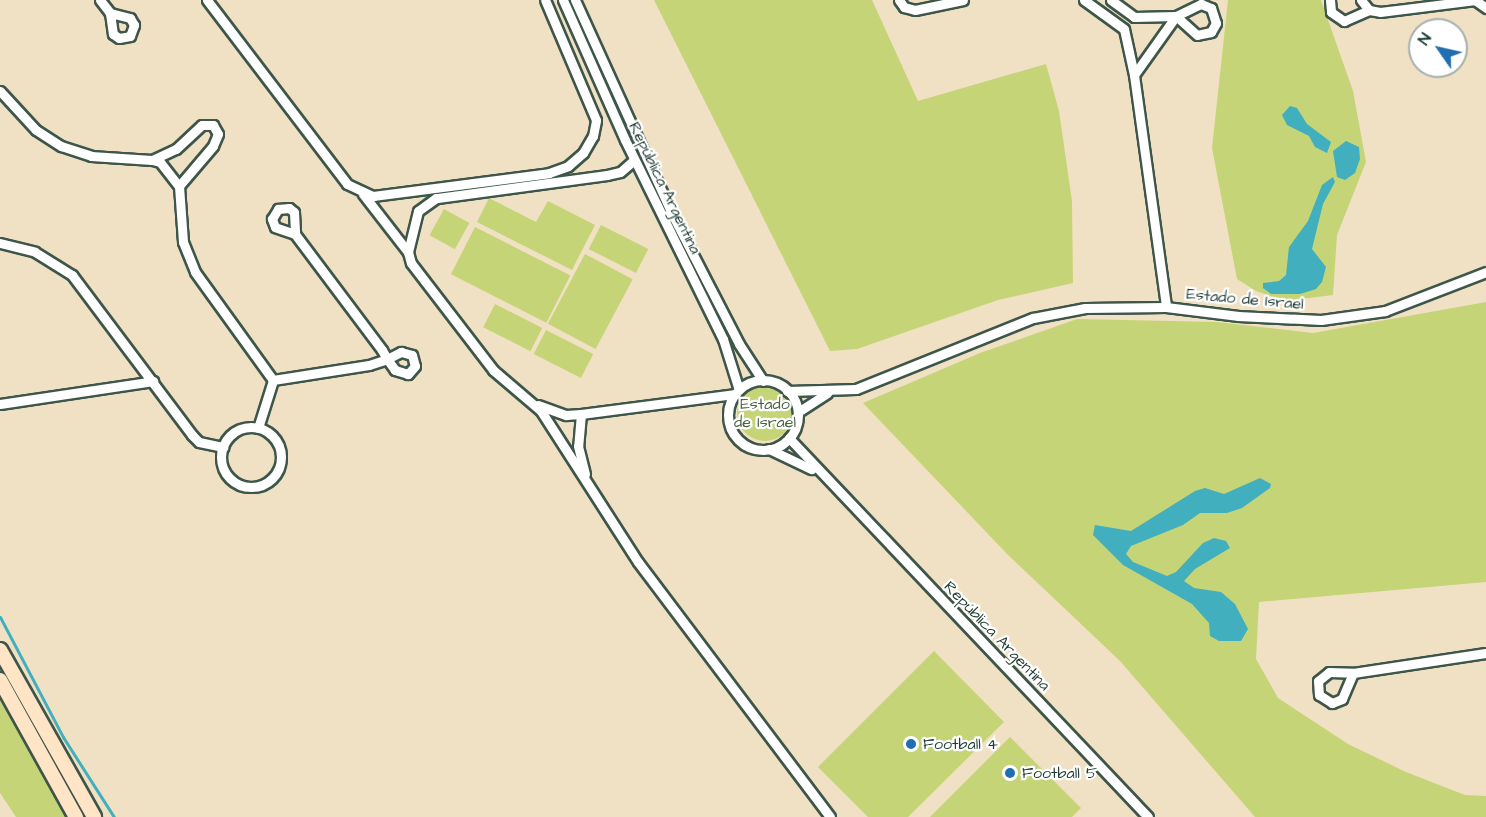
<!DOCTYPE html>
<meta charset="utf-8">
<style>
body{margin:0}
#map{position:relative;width:1486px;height:817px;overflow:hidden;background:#f1e1c4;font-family:"Architects Daughter",sans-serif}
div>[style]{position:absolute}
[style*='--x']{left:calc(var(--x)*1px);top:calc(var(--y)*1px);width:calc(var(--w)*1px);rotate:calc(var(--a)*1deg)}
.green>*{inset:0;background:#c5d476;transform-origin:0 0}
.round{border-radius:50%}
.water>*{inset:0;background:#42afbf}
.stream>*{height:3px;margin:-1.5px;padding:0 1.5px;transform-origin:1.5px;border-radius:1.5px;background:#42afbf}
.roads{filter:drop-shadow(2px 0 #3e564a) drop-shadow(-2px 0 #3e564a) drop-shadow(0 2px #3e564a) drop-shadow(0 -2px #3e564a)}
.minor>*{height:9px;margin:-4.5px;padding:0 4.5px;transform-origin:4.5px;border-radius:4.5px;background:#fff}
.minor>.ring{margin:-4.5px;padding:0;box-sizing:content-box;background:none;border:9px solid #fff;border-radius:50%}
.secondary>*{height:14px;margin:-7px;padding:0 7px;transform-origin:7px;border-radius:7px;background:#ffe4c6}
.dots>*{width:16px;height:16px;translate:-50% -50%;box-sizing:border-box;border:3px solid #fff;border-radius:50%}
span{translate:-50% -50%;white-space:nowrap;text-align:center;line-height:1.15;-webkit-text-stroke:4.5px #fff;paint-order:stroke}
.street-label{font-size:16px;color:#1f3d34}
.park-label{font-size:16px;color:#486344}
.poi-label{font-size:16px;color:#1f3d34}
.left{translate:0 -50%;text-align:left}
.north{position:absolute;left:1408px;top:18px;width:60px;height:60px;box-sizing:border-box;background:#fff;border:2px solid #a5b1ae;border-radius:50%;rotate:304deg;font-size:16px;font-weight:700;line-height:24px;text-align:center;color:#1f3d34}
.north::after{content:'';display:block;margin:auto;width:21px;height:27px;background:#1f6fb2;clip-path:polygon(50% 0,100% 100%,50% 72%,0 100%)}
</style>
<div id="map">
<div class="green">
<i style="clip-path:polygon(654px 0,872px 0,918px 101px,1046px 64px,1059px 111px,1072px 201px,1073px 283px,998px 300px,857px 349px,830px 351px)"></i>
<i style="clip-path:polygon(1228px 0,1321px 0,1353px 91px,1366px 162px,1337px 235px,1333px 295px,1285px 301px,1256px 291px,1237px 279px,1212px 148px)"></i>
<i style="clip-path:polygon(489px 198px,536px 222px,548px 201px,595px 225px,572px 270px,477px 222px)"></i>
<i style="left:444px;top:209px;width:29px;height:30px;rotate:29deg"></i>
<i style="left:601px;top:225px;width:53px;height:27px;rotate:27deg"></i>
<i style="left:475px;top:227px;width:107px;height:53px;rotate:27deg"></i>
<i style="left:585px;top:254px;width:54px;height:79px;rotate:28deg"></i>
<i style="clip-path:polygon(1486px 302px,1486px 582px,1259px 602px,1256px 659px,1278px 698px,1348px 744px,1406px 772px,1465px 795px,1486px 796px,1486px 817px,1255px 817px,1120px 661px,1009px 556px,863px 403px,980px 353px,1077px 319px,1217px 322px,1313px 333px)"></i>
<i style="left:495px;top:304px;width:53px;height:26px;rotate:27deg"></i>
<i style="left:546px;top:330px;width:53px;height:27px;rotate:27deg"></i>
<i class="round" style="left:737px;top:385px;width:56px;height:56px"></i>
<i style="clip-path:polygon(934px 651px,1004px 722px,908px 817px,868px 817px,818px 767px)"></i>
<i style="clip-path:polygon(0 696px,57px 797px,70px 817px,16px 817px,0 793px)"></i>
<i style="clip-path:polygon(1010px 737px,1081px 808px,1072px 817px,930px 817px)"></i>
</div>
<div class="water">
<i style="clip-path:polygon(1290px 106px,1297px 108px,1307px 124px,1331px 142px,1327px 153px,1315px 147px,1309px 136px,1287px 125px,1282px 115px)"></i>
<i style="clip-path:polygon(1346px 141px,1359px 147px,1360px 159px,1355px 173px,1345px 180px,1337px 177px,1333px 151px)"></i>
<i style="clip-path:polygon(1333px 177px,1335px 182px,1323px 204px,1312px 249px,1326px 267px,1322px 282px,1316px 289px,1300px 294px,1271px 294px,1263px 288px,1263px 283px,1279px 281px,1286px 275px,1289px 247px,1308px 221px,1322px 185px)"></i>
<i style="clip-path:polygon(1260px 478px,1271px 484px,1270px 488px,1242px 508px,1227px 513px,1200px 513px,1183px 525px,1131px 546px,1126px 554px,1133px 562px,1167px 576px,1176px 572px,1203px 543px,1214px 538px,1226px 541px,1230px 548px,1195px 569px,1184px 581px,1194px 588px,1221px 592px,1235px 604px,1248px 629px,1241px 641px,1219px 641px,1210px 636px,1209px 623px,1192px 604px,1123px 565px,1093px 535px,1095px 525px,1131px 531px,1195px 491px,1205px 488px,1224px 494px)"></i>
</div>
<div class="stream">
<i style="--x:0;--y:617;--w:136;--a:62.3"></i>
<i style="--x:63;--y:737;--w:95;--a:57.5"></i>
</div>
<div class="roads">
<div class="minor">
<i style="--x:100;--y:0;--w:16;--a:52"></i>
<i style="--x:110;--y:13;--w:21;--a:82"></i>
<i style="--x:113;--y:34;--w:7;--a:34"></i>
<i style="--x:119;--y:38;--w:11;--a:-10"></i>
<i style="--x:130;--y:36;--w:12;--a:-70"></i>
<i style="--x:134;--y:25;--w:8;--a:-120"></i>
<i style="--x:130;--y:18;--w:21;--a:-166"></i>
<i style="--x:207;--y:0;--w:231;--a:52.7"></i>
<i style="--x:347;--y:184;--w:29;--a:25"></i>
<i style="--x:373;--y:196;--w:177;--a:-7.4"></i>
<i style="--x:549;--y:173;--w:20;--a:-20"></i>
<i style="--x:568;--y:166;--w:20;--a:-41"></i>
<i style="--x:583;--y:153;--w:20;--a:-60"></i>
<i style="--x:593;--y:136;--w:16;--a:-79"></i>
<i style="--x:596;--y:120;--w:130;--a:-113"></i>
<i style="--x:563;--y:0;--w:153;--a:66.1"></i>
<i style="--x:625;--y:140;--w:222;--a:63.8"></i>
<i style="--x:723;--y:339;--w:53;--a:72.6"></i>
<i style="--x:575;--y:0;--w:233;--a:65.6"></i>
<i style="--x:671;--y:212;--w:148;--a:62.7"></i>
<i style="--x:739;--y:344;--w:44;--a:57"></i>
<i style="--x:899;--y:0;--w:9;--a:54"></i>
<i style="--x:904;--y:7;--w:11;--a:15"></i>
<i style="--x:915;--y:10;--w:49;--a:-11.8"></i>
<i style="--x:1084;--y:0;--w:49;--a:35.9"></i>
<i style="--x:1124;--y:29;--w:47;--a:77.7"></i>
<i style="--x:1134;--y:75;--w:234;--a:82.1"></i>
<i style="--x:1111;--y:0;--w:29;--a:36"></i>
<i style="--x:1134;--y:17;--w:42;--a:-1.4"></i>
<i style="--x:1330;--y:0;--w:12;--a:85"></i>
<i style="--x:1331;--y:12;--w:16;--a:35"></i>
<i style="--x:1344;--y:21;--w:27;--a:-24"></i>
<i style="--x:1369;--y:10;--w:11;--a:10"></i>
<i style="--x:1380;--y:12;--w:98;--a:-7.1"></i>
<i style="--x:1361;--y:0;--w:13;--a:51"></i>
<i style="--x:1475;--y:0;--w:14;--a:36"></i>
<i style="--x:1134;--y:75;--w:72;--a:-54.6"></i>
<i style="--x:1176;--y:16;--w:28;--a:-26"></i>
<i style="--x:1201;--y:4;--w:11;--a:22"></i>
<i style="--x:1211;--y:8;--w:16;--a:72"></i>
<i style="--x:1216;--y:23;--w:10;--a:119"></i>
<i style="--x:1211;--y:32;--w:14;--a:168"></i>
<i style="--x:1197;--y:35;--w:28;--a:-138"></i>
<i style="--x:0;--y:91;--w:53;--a:47.3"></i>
<i style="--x:36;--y:130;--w:30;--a:33"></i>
<i style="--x:61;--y:146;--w:32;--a:18"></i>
<i style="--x:91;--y:156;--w:61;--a:3.8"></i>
<i style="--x:152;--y:160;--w:26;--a:-25"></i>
<i style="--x:176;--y:149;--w:35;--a:-43"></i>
<i style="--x:202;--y:125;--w:11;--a:0"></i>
<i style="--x:213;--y:125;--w:10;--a:61"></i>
<i style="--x:218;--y:134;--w:13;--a:113"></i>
<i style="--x:213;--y:146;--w:52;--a:130.4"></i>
<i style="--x:152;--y:160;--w:8;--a:14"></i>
<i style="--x:160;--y:162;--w:31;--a:52"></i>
<i style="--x:179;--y:186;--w:56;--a:85.9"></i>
<i style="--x:183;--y:242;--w:32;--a:68"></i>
<i style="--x:195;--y:272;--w:133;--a:54.2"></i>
<i style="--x:634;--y:160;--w:18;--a:139"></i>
<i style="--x:620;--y:172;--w:13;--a:167"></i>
<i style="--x:607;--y:175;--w:173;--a:172.3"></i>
<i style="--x:436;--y:198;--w:22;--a:144"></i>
<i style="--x:418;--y:211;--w:42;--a:103.7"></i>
<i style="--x:408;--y:252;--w:11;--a:75"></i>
<i style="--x:411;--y:263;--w:135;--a:52.5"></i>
<i style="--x:493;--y:370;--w:63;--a:40.5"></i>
<i style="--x:541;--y:411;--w:179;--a:57.3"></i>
<i style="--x:638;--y:562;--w:319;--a:53"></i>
<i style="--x:363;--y:194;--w:73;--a:52.2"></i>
<i style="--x:0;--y:243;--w:36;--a:14"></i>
<i style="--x:35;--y:252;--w:44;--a:31.9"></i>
<i style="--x:72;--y:275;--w:200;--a:53.1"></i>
<i style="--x:192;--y:435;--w:10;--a:45"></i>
<i style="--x:199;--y:442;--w:25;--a:12"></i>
<i class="ring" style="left:728px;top:380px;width:61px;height:61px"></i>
<i style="--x:787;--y:391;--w:69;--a:-1.7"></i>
<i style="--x:856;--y:389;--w:191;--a:-21.9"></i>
<i style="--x:1033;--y:318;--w:53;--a:-10.9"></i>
<i style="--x:1085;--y:308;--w:81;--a:-0.7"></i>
<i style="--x:1166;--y:307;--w:73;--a:7.1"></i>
<i style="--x:1238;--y:316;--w:83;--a:2.8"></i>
<i style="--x:1321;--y:320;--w:65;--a:-8"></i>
<i style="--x:1385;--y:311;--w:108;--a:-21.1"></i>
<i style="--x:0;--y:404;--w:155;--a:-8.5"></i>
<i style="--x:538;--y:405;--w:30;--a:20"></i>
<i style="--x:566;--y:415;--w:15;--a:-4"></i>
<i style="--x:581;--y:414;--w:32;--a:95"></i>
<i style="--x:578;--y:446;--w:29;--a:76"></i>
<i style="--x:798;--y:412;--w:35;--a:-33"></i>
<i style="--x:581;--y:414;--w:156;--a:-7.4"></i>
<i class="ring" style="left:221px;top:427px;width:51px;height:51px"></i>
<i style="--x:258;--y:428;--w:50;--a:-72.6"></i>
<i style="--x:273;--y:380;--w:97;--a:-8.9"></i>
<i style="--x:369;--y:365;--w:19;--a:-18"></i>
<i style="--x:387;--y:359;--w:16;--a:-27"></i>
<i style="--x:401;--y:352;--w:11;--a:15"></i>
<i style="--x:412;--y:355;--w:11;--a:75"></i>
<i style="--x:415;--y:366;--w:11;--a:131"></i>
<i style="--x:408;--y:374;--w:14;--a:-163"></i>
<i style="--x:395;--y:370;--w:14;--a:-126"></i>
<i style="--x:387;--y:359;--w:10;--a:-119"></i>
<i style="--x:382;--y:350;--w:145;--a:-126.9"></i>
<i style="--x:295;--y:234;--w:21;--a:-161"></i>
<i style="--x:275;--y:227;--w:9;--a:-111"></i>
<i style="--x:272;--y:219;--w:12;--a:-59"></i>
<i style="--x:278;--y:209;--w:11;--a:-5"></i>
<i style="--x:289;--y:208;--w:6;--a:39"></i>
<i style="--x:294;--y:212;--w:22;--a:87"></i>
<i style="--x:789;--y:438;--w:522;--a:46.55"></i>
<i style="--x:769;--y:449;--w:47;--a:25.5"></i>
<i style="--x:1353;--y:673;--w:28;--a:113"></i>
<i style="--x:1342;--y:699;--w:11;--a:158"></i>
<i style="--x:1332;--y:703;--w:15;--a:-148"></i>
<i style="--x:1319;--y:695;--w:14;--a:-94"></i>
<i style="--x:1318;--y:681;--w:14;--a:-39"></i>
<i style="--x:1329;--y:672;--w:24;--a:2"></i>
<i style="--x:1353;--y:673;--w:134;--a:-8.6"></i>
</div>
<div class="secondary">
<i style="--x:0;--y:650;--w:192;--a:60.6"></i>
<i style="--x:0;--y:680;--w:157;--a:61"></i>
</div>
</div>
<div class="dots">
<i style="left:911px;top:744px;background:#1f6fb2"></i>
<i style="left:1010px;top:773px;background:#1f6fb2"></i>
</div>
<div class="street-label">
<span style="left:665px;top:188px;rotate:64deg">República Argentina</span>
<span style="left:1245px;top:299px;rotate:5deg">Estado de Israel</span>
<span style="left:997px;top:636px;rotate:46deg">República Argentina</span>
</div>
<div class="park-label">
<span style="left:765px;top:413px">Estado<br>de Israel</span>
</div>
<div class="poi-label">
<span class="left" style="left:923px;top:744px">Football 4</span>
<span class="left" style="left:1022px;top:773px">Football 5</span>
</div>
<div class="north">N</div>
</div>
